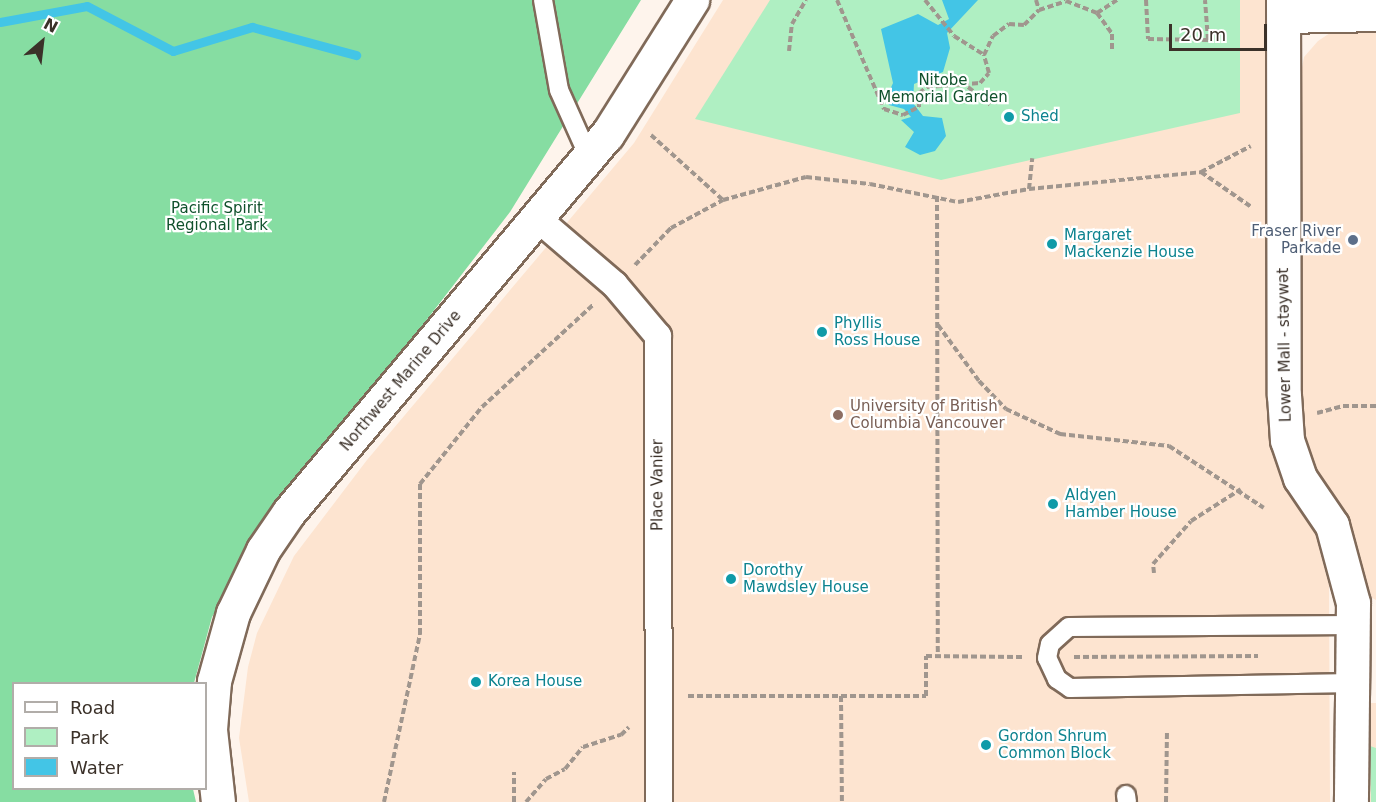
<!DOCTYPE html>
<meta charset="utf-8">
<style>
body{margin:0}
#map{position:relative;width:1376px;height:802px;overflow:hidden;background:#fef4ec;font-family:"DejaVu Sans",sans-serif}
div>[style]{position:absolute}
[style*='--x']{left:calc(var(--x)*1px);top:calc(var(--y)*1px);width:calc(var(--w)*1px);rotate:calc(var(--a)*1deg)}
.built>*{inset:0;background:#fde4d0;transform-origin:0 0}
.green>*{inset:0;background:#afefc2}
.forest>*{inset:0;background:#86dda2}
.water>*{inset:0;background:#43c5e6}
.stream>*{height:9px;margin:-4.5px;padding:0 4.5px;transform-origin:4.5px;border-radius:4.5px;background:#43c5e6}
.path>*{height:4px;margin-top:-2px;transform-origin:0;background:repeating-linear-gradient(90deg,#a0968e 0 6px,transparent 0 9px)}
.roads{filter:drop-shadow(2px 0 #806a59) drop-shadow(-2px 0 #806a59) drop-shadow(0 2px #806a59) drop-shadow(0 -2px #806a59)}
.service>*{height:18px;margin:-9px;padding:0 9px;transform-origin:9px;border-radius:9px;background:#fff}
.pedestrian>*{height:26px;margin:-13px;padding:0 13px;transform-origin:13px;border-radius:13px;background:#fff}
.minor>*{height:33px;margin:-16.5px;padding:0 16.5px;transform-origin:16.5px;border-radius:16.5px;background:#fff}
.tertiary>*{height:33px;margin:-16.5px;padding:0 16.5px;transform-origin:16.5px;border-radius:16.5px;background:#fff}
.dots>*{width:16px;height:16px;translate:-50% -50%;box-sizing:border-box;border:3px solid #fff;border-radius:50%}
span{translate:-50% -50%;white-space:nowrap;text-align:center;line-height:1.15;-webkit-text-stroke:4.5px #fff;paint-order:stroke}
.park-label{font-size:15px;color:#0f512c}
.culture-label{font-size:15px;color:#0d838f}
.left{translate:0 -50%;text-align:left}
.service-label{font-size:15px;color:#4e5e75}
.right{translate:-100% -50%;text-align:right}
.street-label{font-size:15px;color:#3b3129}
.education-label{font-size:15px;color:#785e54}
.legend{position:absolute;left:12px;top:682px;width:195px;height:108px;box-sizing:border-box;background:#fff;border:2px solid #b1ada9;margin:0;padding:8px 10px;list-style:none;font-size:18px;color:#3b3129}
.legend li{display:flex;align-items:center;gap:12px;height:30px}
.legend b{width:30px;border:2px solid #b1ada9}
.north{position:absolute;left:12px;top:12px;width:60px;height:60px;-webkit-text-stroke:4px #fff;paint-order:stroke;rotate:28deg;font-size:16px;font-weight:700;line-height:24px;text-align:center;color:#3b3129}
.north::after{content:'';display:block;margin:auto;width:21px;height:27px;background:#3b3129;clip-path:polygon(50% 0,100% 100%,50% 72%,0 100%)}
.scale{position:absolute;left:1169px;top:24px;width:98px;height:27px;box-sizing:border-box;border:3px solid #3b3129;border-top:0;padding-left:8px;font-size:18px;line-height:21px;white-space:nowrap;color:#3b3129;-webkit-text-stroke:4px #fff;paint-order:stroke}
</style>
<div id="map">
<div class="built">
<i style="clip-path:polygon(723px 0,1268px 0,1272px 435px,1278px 464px,1291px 494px,1314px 528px,1329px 585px,1330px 802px,249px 802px,239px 738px,248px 667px,257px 633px,294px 556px,367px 460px,634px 143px)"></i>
<i style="clip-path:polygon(1376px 26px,1376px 600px,1367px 595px,1358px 549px,1314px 466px,1301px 428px,1299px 84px,1304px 57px,1318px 41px,1336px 29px)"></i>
<i style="left:1376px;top:703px;width:99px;height:16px;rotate:90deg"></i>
</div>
<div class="green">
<i style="clip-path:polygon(770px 0,1240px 0,1240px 113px,941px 180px,695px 119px)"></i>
<i style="clip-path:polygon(1370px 746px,1376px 748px,1376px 802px,1371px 802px)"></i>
</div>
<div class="forest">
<i style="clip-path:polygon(0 0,641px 0,510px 212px,272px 520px,212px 617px,194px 683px,14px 684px,14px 788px,193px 789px,196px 802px,0 802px)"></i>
</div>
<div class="water">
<i style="clip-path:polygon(942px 0,978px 0,947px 33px,950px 48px,943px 72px,914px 84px,913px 103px,923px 116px,942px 118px,946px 136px,935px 151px,920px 155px,905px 147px,914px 132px,901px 120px,911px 117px,904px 109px,889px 105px,886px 99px,893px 83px,881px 29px,918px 14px,938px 25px,949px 19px)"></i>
</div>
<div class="stream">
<i style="--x:0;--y:22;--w:88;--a:-10.4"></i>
<i style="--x:87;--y:6;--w:97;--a:27.6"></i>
<i style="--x:173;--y:51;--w:83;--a:-16.9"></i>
<i style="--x:252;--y:27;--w:108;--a:15.1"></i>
</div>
<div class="path">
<i style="--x:837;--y:0;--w:119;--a:66.7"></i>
<i style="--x:884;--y:109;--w:20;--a:18"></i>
<i style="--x:903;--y:115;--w:18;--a:-27"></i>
<i style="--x:919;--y:107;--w:14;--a:-90"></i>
<i style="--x:919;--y:93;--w:10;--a:-37"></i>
<i style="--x:927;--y:87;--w:53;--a:-4.3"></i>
<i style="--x:980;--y:83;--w:13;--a:-48"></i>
<i style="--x:989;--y:73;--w:19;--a:-106"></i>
<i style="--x:984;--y:55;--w:21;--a:-65"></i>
<i style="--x:993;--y:36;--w:20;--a:-37"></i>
<i style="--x:1009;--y:24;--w:15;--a:4"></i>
<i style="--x:1024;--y:25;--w:21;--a:-45"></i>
<i style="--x:1039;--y:10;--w:28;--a:-18"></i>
<i style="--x:1066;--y:1;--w:33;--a:21"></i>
<i style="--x:1097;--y:13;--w:24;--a:-33"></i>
<i style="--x:925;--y:0;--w:46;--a:51.1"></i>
<i style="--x:954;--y:36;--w:36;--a:32"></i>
<i style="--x:1036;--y:0;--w:10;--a:73"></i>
<i style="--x:1146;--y:0;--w:39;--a:87"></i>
<i style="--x:1148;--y:39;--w:60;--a:1"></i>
<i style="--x:1208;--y:40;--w:40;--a:-94.3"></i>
<i style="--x:1097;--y:13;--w:26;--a:54"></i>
<i style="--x:1112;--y:34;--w:15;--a:90"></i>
<i style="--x:789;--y:51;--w:27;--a:-84"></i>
<i style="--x:792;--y:24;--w:28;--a:-60"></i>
<i style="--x:968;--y:87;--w:28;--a:39"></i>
<i style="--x:651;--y:135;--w:97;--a:42.1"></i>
<i style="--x:1201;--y:172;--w:56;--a:-27.5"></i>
<i style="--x:1029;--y:189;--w:31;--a:-84"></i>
<i style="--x:937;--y:196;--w:459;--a:89.9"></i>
<i style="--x:635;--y:265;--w:52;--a:-45.8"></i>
<i style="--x:671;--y:228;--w:59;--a:-28.3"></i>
<i style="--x:723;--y:200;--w:86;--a:-15.5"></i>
<i style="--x:806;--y:177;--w:64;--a:6.2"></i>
<i style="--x:870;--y:184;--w:90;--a:11.6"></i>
<i style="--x:958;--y:202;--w:72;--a:-10.4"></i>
<i style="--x:1029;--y:189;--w:173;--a:-5.6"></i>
<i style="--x:1201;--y:172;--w:60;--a:34.8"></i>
<i style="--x:938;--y:325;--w:69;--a:53.8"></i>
<i style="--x:979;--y:381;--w:39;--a:46"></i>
<i style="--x:1006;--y:409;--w:60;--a:24.8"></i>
<i style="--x:1060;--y:434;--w:110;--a:6.3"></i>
<i style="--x:1169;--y:446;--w:113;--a:33.1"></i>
<i style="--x:1317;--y:413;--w:27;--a:-15"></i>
<i style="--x:1343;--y:406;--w:33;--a:0"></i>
<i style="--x:1154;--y:573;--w:9;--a:-96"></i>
<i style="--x:1153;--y:564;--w:57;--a:-48.5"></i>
<i style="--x:1191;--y:521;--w:59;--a:-32.6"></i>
<i style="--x:1074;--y:657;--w:184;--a:-0.3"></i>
<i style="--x:688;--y:696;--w:238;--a:0"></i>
<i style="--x:926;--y:696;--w:40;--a:-90"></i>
<i style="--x:926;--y:656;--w:96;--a:0.6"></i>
<i style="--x:841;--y:696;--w:106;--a:89.5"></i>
<i style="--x:384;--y:802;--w:172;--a:-77.9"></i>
<i style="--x:420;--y:634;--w:150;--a:-90"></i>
<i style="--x:420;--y:484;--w:99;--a:-51.2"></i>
<i style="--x:482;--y:407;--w:151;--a:-42.6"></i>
<i style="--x:514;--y:802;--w:30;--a:-90"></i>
<i style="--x:526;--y:802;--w:30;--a:-49"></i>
<i style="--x:546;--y:779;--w:21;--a:-28"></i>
<i style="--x:565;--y:769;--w:28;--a:-51"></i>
<i style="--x:583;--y:747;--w:40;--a:-18"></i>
<i style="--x:621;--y:735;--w:11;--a:-45"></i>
<i style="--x:1166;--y:802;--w:72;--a:-89.2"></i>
</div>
<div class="roads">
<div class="service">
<i style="--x:543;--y:0;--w:91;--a:79.9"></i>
<i style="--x:559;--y:90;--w:73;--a:65.9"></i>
<i style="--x:1354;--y:683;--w:284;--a:179"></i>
<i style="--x:1070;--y:688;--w:16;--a:-145"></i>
<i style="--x:1057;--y:679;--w:23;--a:-115"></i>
<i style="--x:1047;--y:658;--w:14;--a:-78"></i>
<i style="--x:1050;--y:644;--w:25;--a:-42"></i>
<i style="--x:1069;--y:627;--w:286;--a:-0.4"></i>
<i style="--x:1126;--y:795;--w:7;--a:82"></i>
</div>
<div class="pedestrian">
<i style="--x:538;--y:219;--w:101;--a:40.6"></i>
<i style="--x:615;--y:285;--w:67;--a:49.9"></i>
<i style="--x:658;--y:336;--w:466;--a:89.9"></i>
</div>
<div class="minor">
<i style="--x:1283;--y:0;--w:395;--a:89.9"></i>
<i style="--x:1284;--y:395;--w:45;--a:86.2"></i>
<i style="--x:1287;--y:440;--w:40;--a:71.1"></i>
<i style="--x:1300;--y:478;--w:57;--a:55.8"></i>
<i style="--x:1332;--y:525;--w:81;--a:74.9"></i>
<i style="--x:1353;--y:603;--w:199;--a:90.6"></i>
<i style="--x:1284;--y:16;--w:92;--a:-1.2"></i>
</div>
<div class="tertiary">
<i style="--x:218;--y:802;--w:73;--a:-96.3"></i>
<i style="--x:210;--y:729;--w:48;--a:-85.2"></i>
<i style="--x:214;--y:681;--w:71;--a:-74.4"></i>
<i style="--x:233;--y:613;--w:70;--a:-64.5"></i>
<i style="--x:263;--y:550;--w:46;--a:-55.6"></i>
<i style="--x:289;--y:512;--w:493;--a:-49.9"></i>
<i style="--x:607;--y:135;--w:160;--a:-57.8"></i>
</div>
</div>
<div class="dots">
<i style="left:1009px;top:117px;background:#0f9aa8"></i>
<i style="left:1353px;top:240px;background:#5c6f8a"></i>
<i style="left:1052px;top:244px;background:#0f9aa8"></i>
<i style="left:822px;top:332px;background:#0f9aa8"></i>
<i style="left:838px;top:415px;background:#8d6e63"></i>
<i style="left:1053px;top:504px;background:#0f9aa8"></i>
<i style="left:731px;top:579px;background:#0f9aa8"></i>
<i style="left:476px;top:682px;background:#0f9aa8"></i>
<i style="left:986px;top:745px;background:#0f9aa8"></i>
</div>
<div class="park-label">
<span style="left:943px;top:89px">Nitobe<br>Memorial Garden</span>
<span style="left:217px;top:217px">Pacific Spirit<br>Regional Park</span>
</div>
<div class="culture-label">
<span class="left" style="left:1021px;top:117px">Shed</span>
<span class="left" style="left:1064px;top:244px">Margaret<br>Mackenzie House</span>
<span class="left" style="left:834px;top:332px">Phyllis<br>Ross House</span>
<span class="left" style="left:1065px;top:504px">Aldyen<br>Hamber House</span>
<span class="left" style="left:743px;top:579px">Dorothy<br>Mawdsley House</span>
<span class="left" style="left:488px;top:682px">Korea House</span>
<span class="left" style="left:998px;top:745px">Gordon Shrum<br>Common Block</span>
</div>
<div class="service-label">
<span class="right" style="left:1341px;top:240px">Fraser River<br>Parkade</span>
</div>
<div class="street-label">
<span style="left:1285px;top:345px;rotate:-91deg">Lower Mall - stəywət</span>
<span style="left:401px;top:381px;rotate:-50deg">Northwest Marine Drive</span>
<span style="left:658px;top:485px;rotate:-90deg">Place Vanier</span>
</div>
<div class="education-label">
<span class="left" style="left:850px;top:415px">University of British<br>Columbia Vancouver</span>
</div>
<ul class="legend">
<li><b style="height:8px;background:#fff"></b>Road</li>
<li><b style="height:16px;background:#afefc2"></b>Park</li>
<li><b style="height:16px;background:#43c5e6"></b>Water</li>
</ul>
<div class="north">N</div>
<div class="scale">20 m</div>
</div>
